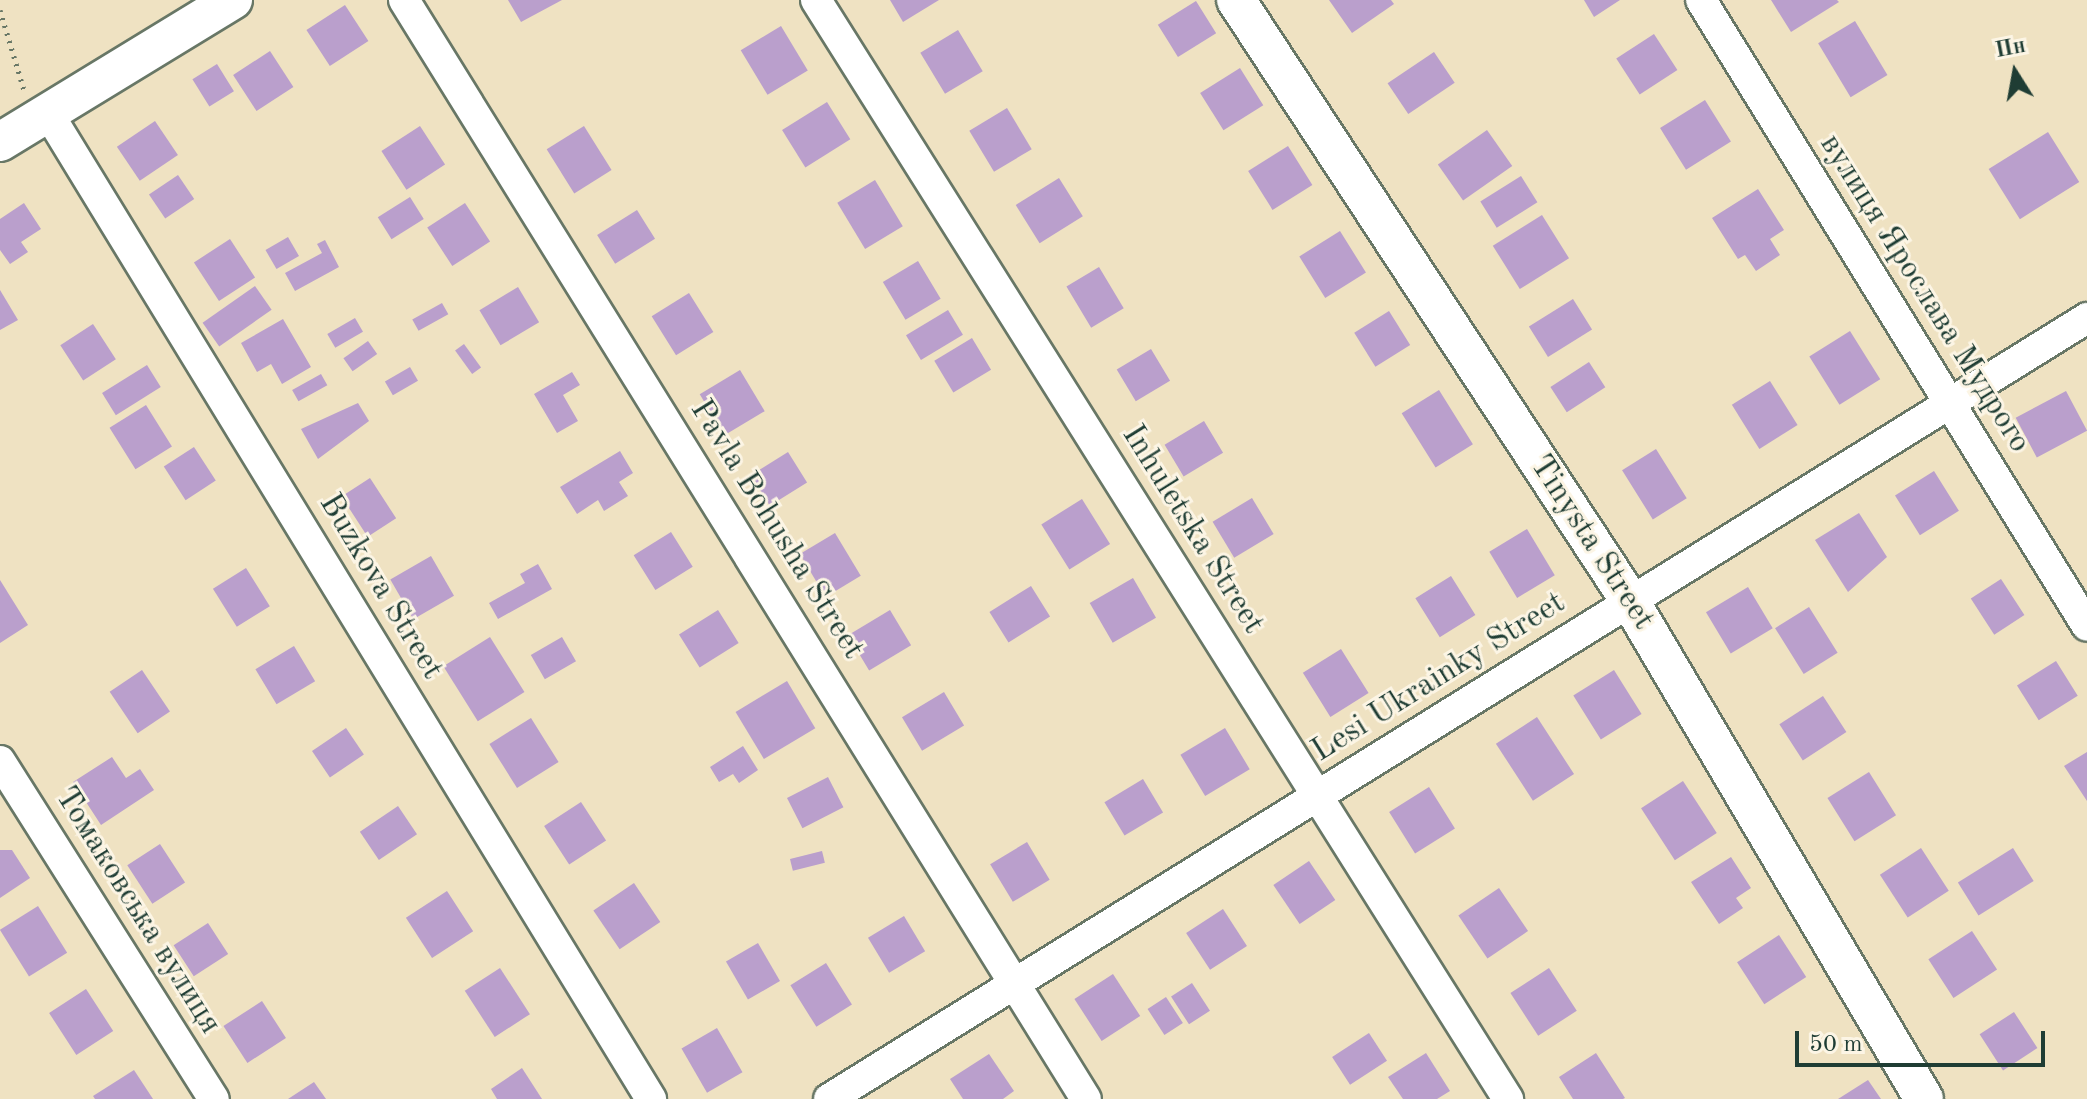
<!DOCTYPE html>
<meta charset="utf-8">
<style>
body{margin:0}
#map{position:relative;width:2087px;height:1099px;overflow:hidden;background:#efe2c2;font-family:"Old Standard TT",serif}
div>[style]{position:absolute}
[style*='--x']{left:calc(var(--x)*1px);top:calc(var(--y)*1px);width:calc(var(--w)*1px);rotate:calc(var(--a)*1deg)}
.building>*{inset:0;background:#ba9fcc;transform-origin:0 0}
.path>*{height:5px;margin-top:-2.5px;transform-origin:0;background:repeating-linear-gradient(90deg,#687766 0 2px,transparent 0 8px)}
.roads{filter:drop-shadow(2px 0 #687766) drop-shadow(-2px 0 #687766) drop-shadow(0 2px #687766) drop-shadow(0 -2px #687766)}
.minor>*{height:30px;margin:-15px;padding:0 15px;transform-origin:15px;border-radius:15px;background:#fff}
.tertiary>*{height:38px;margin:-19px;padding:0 19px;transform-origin:19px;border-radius:19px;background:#fff}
span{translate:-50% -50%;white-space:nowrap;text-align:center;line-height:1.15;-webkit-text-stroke:6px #fcf5e5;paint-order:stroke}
.street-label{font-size:32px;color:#1f3d34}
.north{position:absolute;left:1975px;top:32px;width:80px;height:80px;-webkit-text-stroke:6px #fcf5e5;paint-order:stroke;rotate:349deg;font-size:22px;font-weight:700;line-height:32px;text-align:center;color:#1f3d34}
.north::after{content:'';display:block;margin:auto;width:28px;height:36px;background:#1f3d34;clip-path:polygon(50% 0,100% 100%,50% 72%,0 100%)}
.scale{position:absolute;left:1795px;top:1031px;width:250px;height:36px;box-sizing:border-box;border:4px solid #1f3d34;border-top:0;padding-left:10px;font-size:24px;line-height:28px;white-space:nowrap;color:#1f3d34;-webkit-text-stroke:6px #fcf5e5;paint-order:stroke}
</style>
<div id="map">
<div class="building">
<i style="clip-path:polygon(508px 0,562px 0,521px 22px)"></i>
<i style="clip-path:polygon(890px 0,939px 0,903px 22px)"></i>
<i style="clip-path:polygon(1329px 0,1391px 0,1394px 4px,1352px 33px)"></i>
<i style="clip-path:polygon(1584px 0,1620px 0,1594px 17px)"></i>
<i style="clip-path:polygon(1771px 0,1837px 0,1839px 2px,1791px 32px)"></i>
<i style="left:1196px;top:1px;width:38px;height:45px;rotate:58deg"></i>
<i style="left:345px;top:5px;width:43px;height:46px;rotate:57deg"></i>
<i style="left:1855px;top:21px;width:63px;height:43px;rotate:59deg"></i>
<i style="left:781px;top:26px;width:52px;height:47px;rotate:59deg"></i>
<i style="left:958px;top:30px;width:48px;height:44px;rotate:59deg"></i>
<i style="left:1654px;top:34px;width:43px;height:45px;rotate:57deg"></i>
<i style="left:270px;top:51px;width:43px;height:44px;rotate:57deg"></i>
<i style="left:1434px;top:52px;width:37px;height:56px;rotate:56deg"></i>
<i style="left:217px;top:64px;width:32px;height:29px;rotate:58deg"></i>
<i style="left:1240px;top:68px;width:44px;height:47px;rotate:58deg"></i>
<i style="left:1705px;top:100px;width:49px;height:53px;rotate:58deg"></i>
<i style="left:827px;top:102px;width:44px;height:53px;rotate:58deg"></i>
<i style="left:1007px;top:108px;width:48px;height:44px;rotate:59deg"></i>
<i style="left:155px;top:121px;width:41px;height:46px;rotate:56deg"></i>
<i style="left:420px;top:126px;width:46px;height:46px;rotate:57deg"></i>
<i style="left:584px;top:126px;width:52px;height:44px;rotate:58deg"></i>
<i style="left:1487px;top:130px;width:44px;height:60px;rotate:55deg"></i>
<i style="left:2048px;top:132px;width:59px;height:70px;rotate:58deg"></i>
<i style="left:1288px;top:146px;width:46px;height:47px;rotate:58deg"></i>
<i style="left:178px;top:175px;width:29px;height:35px;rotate:56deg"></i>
<i style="left:1521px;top:176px;width:31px;height:48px;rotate:58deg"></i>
<i style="left:1059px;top:178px;width:45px;height:51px;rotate:58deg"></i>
<i style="left:875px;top:180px;width:54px;height:44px;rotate:59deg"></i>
<i style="clip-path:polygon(1758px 189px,1784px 230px,1770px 239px,1780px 255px,1756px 271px,1745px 255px,1738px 259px,1712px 218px)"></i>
<i style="left:410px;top:197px;width:26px;height:38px;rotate:58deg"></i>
<i style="clip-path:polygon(24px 203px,41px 229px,21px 242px,28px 252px,10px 264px,0 250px,0 219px)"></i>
<i style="left:465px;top:203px;width:46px;height:45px;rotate:57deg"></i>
<i style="left:637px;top:210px;width:34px;height:47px;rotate:58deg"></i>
<i style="left:1542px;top:215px;width:51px;height:58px;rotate:58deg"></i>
<i style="left:1340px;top:231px;width:49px;height:48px;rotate:58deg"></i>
<i style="left:288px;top:237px;width:22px;height:26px;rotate:60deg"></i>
<i style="left:230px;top:239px;width:46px;height:43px;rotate:57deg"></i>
<i style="clip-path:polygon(325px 240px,339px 267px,295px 291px,285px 273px,322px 253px,317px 244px)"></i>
<i style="left:918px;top:261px;width:44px;height:41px;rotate:59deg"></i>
<i style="left:1099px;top:267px;width:48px;height:38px;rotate:59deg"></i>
<i style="left:255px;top:286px;width:29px;height:64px;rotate:55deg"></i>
<i style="left:518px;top:287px;width:41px;height:45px;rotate:59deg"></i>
<i style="clip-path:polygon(0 290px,18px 320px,0 330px)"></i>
<i style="left:689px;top:293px;width:46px;height:44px;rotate:58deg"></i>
<i style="left:1573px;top:299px;width:36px;height:52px;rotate:58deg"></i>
<i style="left:442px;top:303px;width:13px;height:34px;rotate:61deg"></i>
<i style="left:948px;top:310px;width:29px;height:49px;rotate:59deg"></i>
<i style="left:1389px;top:311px;width:40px;height:41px;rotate:58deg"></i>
<i style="left:355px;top:318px;width:16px;height:32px;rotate:60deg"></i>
<i style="clip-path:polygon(283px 319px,311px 367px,282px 384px,271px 364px,257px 372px,241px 343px)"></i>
<i style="left:93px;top:324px;width:42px;height:39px;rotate:57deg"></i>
<i style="left:1850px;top:331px;width:57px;height:48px;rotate:58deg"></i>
<i style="left:972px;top:338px;width:37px;height:44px;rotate:59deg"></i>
<i style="left:368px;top:341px;width:16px;height:30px;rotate:55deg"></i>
<i style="left:464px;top:344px;width:29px;height:11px;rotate:54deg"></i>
<i style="left:1151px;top:349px;width:37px;height:40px;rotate:59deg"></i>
<i style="left:1589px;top:362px;width:30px;height:46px;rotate:57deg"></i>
<i style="left:147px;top:365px;width:26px;height:53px;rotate:58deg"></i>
<i style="left:410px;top:367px;width:16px;height:29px;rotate:60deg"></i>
<i style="left:740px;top:370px;width:48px;height:47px;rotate:59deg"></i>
<i style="clip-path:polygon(572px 372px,580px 385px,563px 395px,578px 421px,557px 433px,534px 394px)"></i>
<i style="left:321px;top:374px;width:13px;height:33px;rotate:61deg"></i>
<i style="left:1770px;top:381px;width:52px;height:45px;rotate:58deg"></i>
<i style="left:1439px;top:390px;width:64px;height:44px;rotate:58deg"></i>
<i style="left:2066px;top:391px;width:45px;height:57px;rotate:62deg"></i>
<i style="clip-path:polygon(358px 403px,369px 421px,318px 459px,301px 429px)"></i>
<i style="left:146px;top:405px;width:49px;height:43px;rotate:58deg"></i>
<i style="left:1204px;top:421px;width:37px;height:46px;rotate:59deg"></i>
<i style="left:194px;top:447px;width:40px;height:36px;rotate:57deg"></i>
<i style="left:1656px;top:449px;width:58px;height:40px;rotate:58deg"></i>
<i style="clip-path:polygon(620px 451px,633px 473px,619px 482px,628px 496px,604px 511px,598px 500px,577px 514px,560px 487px)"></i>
<i style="left:788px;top:452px;width:36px;height:44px;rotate:58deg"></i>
<i style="left:1934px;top:471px;width:47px;height:46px;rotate:58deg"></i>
<i style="left:370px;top:478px;width:48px;height:34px;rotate:57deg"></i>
<i style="left:1252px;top:498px;width:42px;height:46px;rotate:59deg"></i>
<i style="left:1082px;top:499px;width:53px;height:48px;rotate:58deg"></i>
<i style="clip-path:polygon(1859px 513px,1887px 557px,1848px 592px,1815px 540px)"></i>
<i style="left:1527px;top:529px;width:54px;height:44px;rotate:59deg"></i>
<i style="left:671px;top:532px;width:41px;height:44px;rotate:58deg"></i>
<i style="left:835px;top:533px;width:50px;height:41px;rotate:59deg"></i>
<i style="left:431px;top:556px;width:46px;height:47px;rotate:60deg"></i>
<i style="clip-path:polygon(538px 564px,552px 589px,498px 619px,489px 603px,525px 583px,520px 574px)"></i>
<i style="left:246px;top:568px;width:45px;height:39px;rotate:58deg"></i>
<i style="left:1451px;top:576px;width:46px;height:42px;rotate:58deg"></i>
<i style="left:1133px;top:578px;width:46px;height:50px;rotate:60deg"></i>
<i style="left:2001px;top:579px;width:43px;height:36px;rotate:57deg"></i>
<i style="clip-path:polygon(0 580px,28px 625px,0 643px)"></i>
<i style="left:1031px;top:586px;width:36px;height:49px;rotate:58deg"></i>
<i style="left:1748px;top:587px;width:48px;height:49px;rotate:59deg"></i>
<i style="left:1809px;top:607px;width:54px;height:40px;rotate:58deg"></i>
<i style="left:718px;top:610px;width:39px;height:46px;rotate:58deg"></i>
<i style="left:890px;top:610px;width:41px;height:49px;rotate:59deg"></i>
<i style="left:490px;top:637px;width:65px;height:55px;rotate:58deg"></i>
<i style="left:562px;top:637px;width:28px;height:36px;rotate:60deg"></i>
<i style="left:294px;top:646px;width:41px;height:45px;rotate:59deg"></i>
<i style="left:1341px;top:649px;width:52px;height:45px;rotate:58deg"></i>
<i style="left:2056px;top:661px;width:41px;height:46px;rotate:58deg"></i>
<i style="left:142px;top:670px;width:50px;height:39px;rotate:56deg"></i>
<i style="left:1614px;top:670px;width:52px;height:48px;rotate:58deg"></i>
<i style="left:787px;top:681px;width:55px;height:60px;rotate:59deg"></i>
<i style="left:944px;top:692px;width:39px;height:49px;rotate:59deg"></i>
<i style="left:1823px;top:696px;width:43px;height:52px;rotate:57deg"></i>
<i style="left:1537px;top:717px;width:68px;height:49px;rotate:57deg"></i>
<i style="left:531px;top:718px;width:52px;height:49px;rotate:58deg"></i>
<i style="left:346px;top:728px;width:32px;height:41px;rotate:56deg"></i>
<i style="left:1225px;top:728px;width:48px;height:52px;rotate:59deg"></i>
<i style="clip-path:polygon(743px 746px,758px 770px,739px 783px,733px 774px,719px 782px,710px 767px)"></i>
<i style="clip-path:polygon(2087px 752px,2087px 801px,2064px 766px)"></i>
<i style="clip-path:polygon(112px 757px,126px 778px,140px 769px,154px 790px,101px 825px,73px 782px)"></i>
<i style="left:1869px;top:772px;width:51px;height:49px;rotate:58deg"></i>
<i style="left:828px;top:777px;width:34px;height:46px;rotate:63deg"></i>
<i style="left:1143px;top:779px;width:39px;height:45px;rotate:59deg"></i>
<i style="left:1683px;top:781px;width:62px;height:50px;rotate:57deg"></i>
<i style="left:1429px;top:787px;width:49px;height:47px;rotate:58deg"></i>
<i style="left:581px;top:802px;width:46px;height:44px;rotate:57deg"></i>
<i style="left:398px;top:806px;width:34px;height:46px;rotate:56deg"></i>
<i style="left:1027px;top:842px;width:44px;height:43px;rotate:59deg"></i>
<i style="left:160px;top:844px;width:46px;height:39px;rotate:57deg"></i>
<i style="left:1921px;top:848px;width:51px;height:49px;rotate:57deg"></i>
<i style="left:2013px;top:848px;width:39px;height:65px;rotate:58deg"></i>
<i style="clip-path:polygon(0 850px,12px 850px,30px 878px,0 898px)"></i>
<i style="left:822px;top:851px;width:12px;height:33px;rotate:76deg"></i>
<i style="clip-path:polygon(1731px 857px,1751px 888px,1736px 898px,1743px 908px,1719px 924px,1691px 882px)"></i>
<i style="left:1309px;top:861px;width:47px;height:43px;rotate:56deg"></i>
<i style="left:634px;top:883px;width:47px;height:49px;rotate:56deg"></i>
<i style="left:1499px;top:888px;width:52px;height:49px;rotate:56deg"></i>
<i style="left:447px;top:891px;width:48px;height:49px;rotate:57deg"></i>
<i style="left:38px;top:906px;width:55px;height:45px;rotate:58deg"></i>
<i style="left:1223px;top:909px;width:44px;height:44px;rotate:57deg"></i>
<i style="left:904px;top:916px;width:41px;height:42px;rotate:59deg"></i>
<i style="left:208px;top:923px;width:37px;height:41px;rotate:57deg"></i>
<i style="left:1972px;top:931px;width:46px;height:52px;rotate:57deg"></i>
<i style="left:1779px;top:935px;width:50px;height:50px;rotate:57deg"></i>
<i style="left:758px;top:943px;width:44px;height:37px;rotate:60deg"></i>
<i style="left:826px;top:963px;width:49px;height:42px;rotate:58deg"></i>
<i style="left:500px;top:968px;width:55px;height:42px;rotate:57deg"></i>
<i style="left:1549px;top:968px;width:51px;height:46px;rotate:57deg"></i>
<i style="left:1113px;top:974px;width:50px;height:46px;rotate:57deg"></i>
<i style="left:1192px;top:983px;width:33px;height:25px;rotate:57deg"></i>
<i style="left:86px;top:989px;width:50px;height:44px;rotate:57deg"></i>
<i style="left:1166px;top:997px;width:31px;height:22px;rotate:57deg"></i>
<i style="left:262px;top:1001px;width:44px;height:46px;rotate:57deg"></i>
<i style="left:2014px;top:1012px;width:43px;height:41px;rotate:57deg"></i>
<i style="left:717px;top:1028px;width:51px;height:41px;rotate:60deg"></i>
<i style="left:1369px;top:1033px;width:33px;height:44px;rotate:57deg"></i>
<i style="clip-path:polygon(1426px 1053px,1450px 1091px,1437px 1099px,1403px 1099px,1388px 1077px)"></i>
<i style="clip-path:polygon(1596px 1053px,1625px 1098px,1623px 1099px,1573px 1099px,1559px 1077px)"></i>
<i style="clip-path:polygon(989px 1054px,1014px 1091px,1003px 1099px,963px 1099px,950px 1079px)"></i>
<i style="clip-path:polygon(522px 1068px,542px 1099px,497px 1099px,491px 1089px)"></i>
<i style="clip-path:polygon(134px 1070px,153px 1099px,95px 1099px,93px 1096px)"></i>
<i style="clip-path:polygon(1868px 1080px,1881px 1099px,1838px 1099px)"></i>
<i style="clip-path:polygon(314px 1082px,326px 1099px,288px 1099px)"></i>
</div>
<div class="path">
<i style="--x:0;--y:10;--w:84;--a:73.3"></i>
</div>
<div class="roads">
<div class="minor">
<i style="--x:404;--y:0;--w:1293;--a:58.18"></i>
<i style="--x:816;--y:0;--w:1299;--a:57.8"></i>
<i style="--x:1701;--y:0;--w:735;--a:58.34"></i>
<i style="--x:48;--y:113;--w:1156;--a:58.55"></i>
<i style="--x:0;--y:761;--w:400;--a:57.7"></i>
<i style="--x:829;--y:1099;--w:1481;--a:-31.83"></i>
</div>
<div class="tertiary">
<i style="--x:1236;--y:0;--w:719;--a:56.75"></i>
<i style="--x:1630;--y:601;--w:578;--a:59.44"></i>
<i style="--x:0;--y:142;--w:273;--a:-31.4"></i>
</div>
</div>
<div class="street-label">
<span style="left:1924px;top:294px;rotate:58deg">вулиця Ярослава Мудрого</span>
<span style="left:776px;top:530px;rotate:58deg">Pavla Bohusha Street</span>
<span style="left:1192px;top:530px;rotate:58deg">Inhuletska Street</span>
<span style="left:1591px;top:543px;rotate:57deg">Tinysta Street</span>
<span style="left:380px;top:587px;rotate:59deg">Buzkova Street</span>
<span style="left:1439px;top:678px;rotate:-32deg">Lesi Ukrainky Street</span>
<span style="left:137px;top:911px;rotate:58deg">Томаковська вулиця</span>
</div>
<div class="north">Пн</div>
<div class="scale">50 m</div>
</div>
